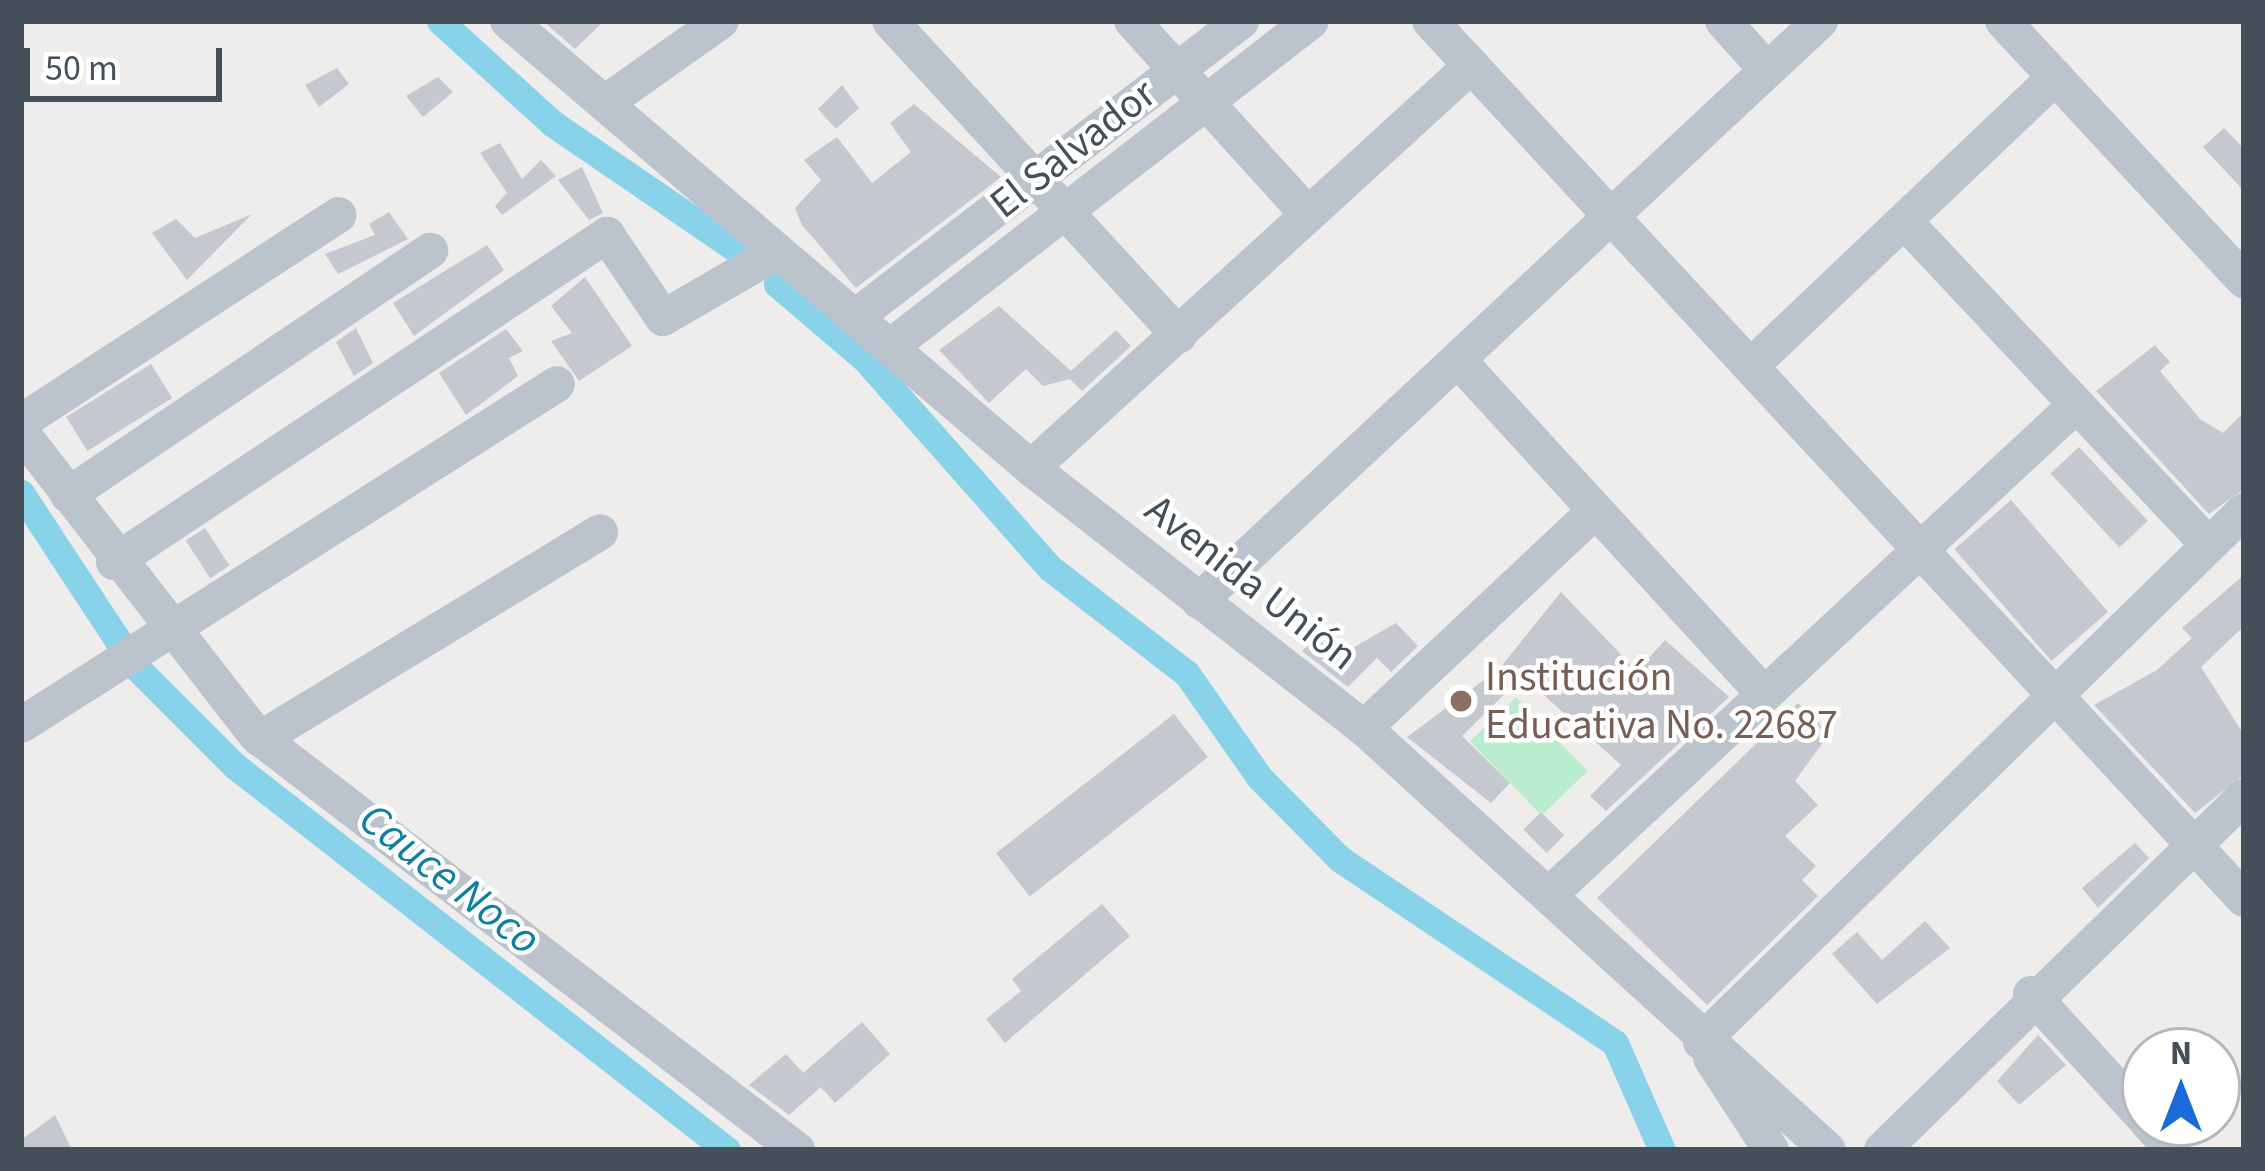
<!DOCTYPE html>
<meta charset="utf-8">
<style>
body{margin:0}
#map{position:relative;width:2265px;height:1171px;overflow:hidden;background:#efecec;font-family:"Source Sans 3",sans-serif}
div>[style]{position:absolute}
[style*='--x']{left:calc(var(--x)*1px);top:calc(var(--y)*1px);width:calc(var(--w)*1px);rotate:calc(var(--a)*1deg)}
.green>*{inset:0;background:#baedd0;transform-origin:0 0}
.canal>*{height:27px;margin:-13.5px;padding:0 13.5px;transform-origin:13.5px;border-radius:13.5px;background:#88d2ea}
.building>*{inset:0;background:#c6c8cf;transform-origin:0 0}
.minor>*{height:36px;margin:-18px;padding:0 18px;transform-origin:18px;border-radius:18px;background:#bbc3cc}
.dots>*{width:33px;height:33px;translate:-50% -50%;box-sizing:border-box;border:6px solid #fff;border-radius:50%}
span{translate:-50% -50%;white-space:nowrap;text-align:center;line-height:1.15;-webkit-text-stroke:9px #fff;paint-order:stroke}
.street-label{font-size:42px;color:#454f59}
.education-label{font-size:42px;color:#785e54}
.left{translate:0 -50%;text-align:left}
.water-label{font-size:45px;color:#0e7fa3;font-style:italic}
.frame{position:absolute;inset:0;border:24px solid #454f59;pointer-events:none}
.north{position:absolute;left:2121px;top:1027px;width:120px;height:120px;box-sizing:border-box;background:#fff;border:3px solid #b5b9bd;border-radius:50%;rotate:0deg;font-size:33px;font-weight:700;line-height:48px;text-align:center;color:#454f59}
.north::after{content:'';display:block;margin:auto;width:42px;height:54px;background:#1b69da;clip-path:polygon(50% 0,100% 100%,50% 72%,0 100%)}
.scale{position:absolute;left:24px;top:48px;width:198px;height:54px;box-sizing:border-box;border:6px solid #454f59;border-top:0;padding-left:15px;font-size:36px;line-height:42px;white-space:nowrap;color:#454f59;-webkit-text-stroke:9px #fff;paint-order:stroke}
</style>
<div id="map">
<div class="green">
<i style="left:1516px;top:697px;width:103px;height:64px;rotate:46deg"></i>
</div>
<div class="canal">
<i style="--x:440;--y:21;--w:151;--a:42.3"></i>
<i style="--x:552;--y:123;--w:235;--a:34.4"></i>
<i style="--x:777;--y:284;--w:116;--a:40.4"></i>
<i style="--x:865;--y:359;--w:279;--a:48.5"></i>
<i style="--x:1050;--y:568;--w:173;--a:37.7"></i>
<i style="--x:1187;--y:674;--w:126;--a:55"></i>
<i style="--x:1259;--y:777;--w:115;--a:45.4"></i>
<i style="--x:1340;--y:859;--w:331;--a:33.8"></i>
<i style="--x:1615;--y:1043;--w:117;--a:66.3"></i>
<i style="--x:21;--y:493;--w:178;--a:56.7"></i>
<i style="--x:132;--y:663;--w:146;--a:45"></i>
<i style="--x:235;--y:766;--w:624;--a:37.97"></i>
</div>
<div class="building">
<i style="clip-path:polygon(543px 21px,604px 21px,575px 49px)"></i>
<i style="clip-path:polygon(337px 68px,349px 84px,319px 107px,305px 85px)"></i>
<i style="clip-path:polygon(438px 77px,453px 92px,423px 117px,406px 96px)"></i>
<i style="clip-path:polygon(842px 85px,859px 108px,836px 129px,818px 109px)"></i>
<i style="clip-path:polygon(914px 104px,1001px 177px,856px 288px,802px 225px,795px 208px,821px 180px,804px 160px,837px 137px,872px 183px,911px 152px,890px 123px)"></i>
<i style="clip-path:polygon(2224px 128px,2244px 149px,2244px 191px,2203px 147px)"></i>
<i style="clip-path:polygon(500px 143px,522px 179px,541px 160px,556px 176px,502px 215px,495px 206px,507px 193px,480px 153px)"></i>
<i style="clip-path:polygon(582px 167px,603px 213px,589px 220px,558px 180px)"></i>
<i style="clip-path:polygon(389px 212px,408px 239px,338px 274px,325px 254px,375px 235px,369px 224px)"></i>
<i style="clip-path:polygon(252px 214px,187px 280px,152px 233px,176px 219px,195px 238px)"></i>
<i style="clip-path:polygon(487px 245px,504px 270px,414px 336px,393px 303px)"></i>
<i style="clip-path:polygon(585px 277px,632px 346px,579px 381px,551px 341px,572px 333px,551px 306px)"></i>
<i style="clip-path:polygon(999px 306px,1071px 371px,1116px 330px,1131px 346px,1082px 391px,1070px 379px,1043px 386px,1026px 369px,989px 403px,939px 350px)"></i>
<i style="clip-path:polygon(356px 328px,373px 363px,354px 376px,336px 342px)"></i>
<i style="clip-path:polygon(506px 329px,523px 351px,509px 358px,518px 376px,466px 415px,439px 373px)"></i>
<i style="clip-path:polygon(2155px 345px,2170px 362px,2160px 371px,2200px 419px,2223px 433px,2244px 412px,2244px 489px,2209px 514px,2096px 391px)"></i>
<i style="left:151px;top:364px;width:40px;height:100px;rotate:58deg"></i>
<i style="left:2079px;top:447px;width:101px;height:39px;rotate:47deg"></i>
<i style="left:2011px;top:500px;width:148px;height:75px;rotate:49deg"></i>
<i style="left:205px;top:528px;width:45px;height:23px;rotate:57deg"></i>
<i style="clip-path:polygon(2244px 575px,2244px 626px,2201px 667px,2244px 735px,2244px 775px,2195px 813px,2094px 705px,2157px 670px,2192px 638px,2182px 628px)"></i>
<i style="clip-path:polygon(1561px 592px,1637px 671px,1665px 640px,1729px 697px,1606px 811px,1590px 796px,1621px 765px,1523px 676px,1462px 736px,1510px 783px,1491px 803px,1407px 737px,1500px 668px)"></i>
<i style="clip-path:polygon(1396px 623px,1418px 646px,1391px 672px,1377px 658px,1348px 687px,1302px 651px,1316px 636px,1337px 657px)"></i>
<i style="clip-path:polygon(1798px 703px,1829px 734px,1795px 781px,1818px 805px,1785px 836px,1816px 866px,1802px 880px,1818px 896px,1707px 1005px,1597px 898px)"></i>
<i style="left:1174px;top:714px;width:55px;height:226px;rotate:52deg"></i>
<i style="left:1541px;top:812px;width:33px;height:25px;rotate:45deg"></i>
<i style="clip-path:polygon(2135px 843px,2149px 858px,2098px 908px,2082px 888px)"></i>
<i style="clip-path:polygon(1102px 904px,1130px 936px,1005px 1043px,986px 1019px,1021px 991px,1012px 979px)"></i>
<i style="clip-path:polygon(1925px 921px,1950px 948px,1877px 1004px,1832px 954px,1857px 932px,1882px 960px)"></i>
<i style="clip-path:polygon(862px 1022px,890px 1054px,835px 1103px,821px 1087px,789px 1115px,749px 1085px,786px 1054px,803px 1073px)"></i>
<i style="clip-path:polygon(2038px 1035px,2066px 1065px,2019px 1105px,1997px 1081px)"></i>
<i style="clip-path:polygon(55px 1115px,72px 1150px,21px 1150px,21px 1140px)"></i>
</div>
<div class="minor">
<i style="--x:508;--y:21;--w:688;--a:40.52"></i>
<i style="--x:1031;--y:468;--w:422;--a:38"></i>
<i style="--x:1364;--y:728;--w:627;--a:42.29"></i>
<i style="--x:890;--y:21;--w:427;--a:47.4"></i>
<i style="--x:1132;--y:21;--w:260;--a:47.7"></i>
<i style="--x:1430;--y:21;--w:1197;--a:47.17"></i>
<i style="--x:1723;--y:21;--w:66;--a:48.1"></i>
<i style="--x:2003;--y:21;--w:354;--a:47.1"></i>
<i style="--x:605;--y:103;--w:142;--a:-35.3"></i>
<i style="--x:1907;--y:224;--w:439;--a:46.8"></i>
<i style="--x:854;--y:318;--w:488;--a:-37.5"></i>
<i style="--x:890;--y:347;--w:532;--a:-37.75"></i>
<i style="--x:1458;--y:360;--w:450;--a:47.5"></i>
<i style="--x:1753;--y:364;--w:417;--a:-43.5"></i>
<i style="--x:21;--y:422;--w:379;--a:-33.1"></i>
<i style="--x:21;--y:432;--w:383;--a:52.2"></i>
<i style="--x:256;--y:735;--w:682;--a:37.49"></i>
<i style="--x:1031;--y:468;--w:597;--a:-42.42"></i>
<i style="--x:68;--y:495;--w:437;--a:-34"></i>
<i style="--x:114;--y:562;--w:592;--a:-33.56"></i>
<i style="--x:607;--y:235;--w:100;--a:56"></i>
<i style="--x:663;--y:318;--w:132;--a:-30.1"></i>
<i style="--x:1199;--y:601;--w:850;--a:-43.04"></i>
<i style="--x:21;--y:725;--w:635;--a:-32.46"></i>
<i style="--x:1364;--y:728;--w:314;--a:-43.2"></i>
<i style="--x:260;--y:739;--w:398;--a:-31.3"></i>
<i style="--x:1549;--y:895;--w:720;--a:-42.92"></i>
<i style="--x:2031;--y:994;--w:169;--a:47.6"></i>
<i style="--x:1701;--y:1042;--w:759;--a:-44.36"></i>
<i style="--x:1711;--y:1058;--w:110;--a:56.9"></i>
<i style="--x:2148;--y:1123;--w:37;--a:47"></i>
<i style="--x:1882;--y:1150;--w:506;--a:-44.28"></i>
</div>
<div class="dots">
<i style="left:1461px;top:701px;background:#8d6e63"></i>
</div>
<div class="street-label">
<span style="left:1073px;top:149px;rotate:-38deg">El Salvador</span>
<span style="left:1251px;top:583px;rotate:38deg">Avenida Unión</span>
</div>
<div class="education-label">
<span class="left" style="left:1485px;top:701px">Institución<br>Educativa No. 22687</span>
</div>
<div class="water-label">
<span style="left:449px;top:880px;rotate:38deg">Cauce Noco</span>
</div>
<div class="frame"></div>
<div class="north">N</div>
<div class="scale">50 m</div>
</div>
